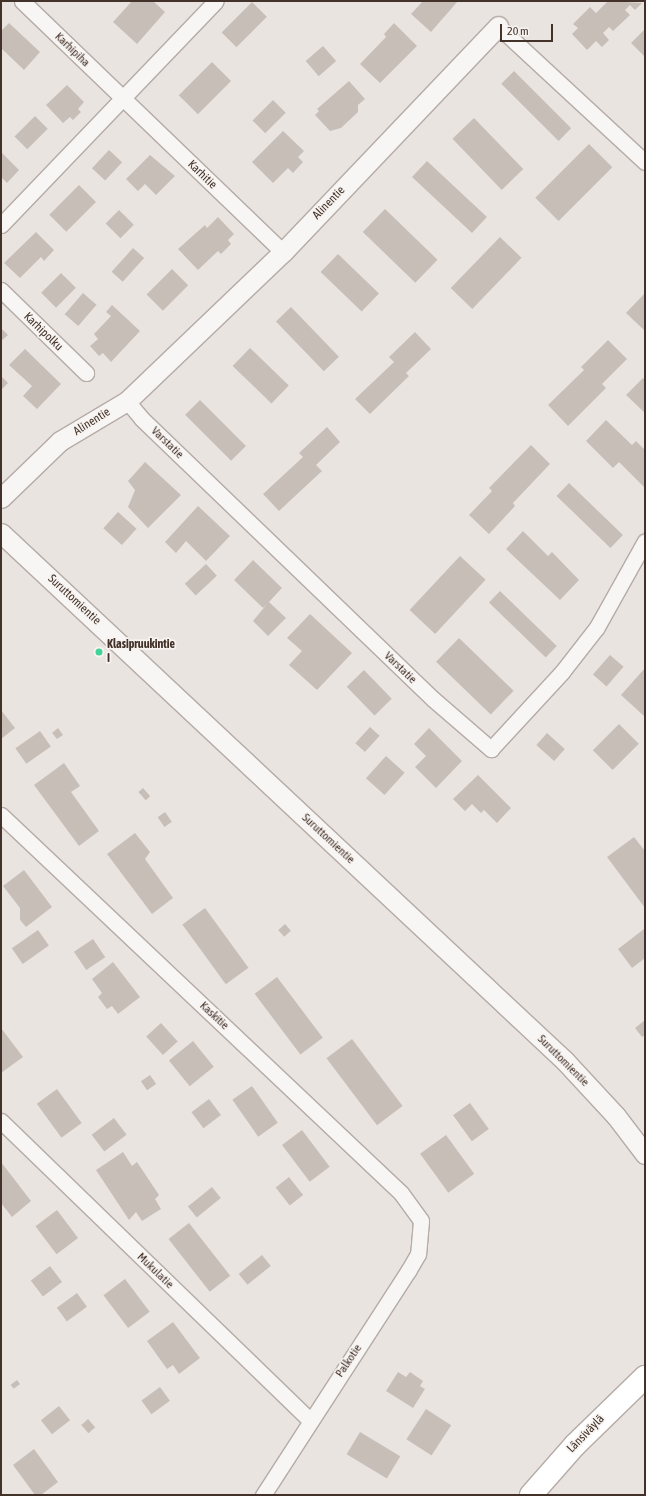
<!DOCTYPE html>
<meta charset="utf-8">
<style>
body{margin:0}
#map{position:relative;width:646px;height:1496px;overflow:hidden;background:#eae4e1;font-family:"Asap Condensed",sans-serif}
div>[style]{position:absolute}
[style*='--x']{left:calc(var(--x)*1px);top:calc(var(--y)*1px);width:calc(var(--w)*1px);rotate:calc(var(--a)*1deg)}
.building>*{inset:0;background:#c8beb8;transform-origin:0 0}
.roads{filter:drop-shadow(1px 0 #b5aba6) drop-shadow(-1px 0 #b5aba6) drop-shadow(0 1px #b5aba6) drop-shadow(0 -1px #b5aba6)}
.minor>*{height:15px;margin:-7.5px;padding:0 7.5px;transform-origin:7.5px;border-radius:7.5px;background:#f8f6f4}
.tertiary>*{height:19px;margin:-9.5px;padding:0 9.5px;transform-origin:9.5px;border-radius:9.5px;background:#f8f6f4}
.secondary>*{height:22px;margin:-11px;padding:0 11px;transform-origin:11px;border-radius:11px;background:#fff}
.dots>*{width:11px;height:11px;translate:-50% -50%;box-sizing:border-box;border:2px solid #f7f3f1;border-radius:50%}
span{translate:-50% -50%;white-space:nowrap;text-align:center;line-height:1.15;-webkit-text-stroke:3.5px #f7f3f1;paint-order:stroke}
.street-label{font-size:12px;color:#433229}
.poi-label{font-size:12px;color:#433229;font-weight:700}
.left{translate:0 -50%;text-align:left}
.frame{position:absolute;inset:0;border:2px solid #433229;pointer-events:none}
.scale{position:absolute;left:500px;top:24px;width:53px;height:18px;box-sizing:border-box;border:2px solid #433229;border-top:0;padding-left:5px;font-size:12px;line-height:14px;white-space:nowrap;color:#433229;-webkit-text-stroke:3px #f7f3f1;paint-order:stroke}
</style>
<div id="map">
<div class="building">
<i style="clip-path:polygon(132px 1px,153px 1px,165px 12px,137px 44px,113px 22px)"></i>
<i style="clip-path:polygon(423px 1px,458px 1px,431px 32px,411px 14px)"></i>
<i style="clip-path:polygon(608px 1px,642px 3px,635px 10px,630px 5px,625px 10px,630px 15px,613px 31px,609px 27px,603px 33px,609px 40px,602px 47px,596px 41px,587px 50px,572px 34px,578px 28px,573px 24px,590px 7px,596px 13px)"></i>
<i style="left:252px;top:2px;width:21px;height:43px;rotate:45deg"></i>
<i style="clip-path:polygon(9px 23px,40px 52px,24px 70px,1px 48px,1px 31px)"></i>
<i style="clip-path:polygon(394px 23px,417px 46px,380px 83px,360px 64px,386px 37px,384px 34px)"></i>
<i style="clip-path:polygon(645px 29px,645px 54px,644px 56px,631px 43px)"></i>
<i style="left:323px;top:46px;width:20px;height:23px;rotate:49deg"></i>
<i style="left:212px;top:62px;width:27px;height:47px;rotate:45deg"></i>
<i style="left:514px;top:71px;width:81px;height:18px;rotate:45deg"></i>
<i style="clip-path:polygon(349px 81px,365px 99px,358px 105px,358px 112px,341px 128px,330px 131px,315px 115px,319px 111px,317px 109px)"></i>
<i style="clip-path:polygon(67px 85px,84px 102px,78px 109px,81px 112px,73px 120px,70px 117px,63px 123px,46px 105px)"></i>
<i style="left:273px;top:100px;width:18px;height:29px;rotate:45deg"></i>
<i style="left:35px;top:116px;width:18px;height:29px;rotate:45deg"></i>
<i style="left:474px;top:118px;width:71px;height:30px;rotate:46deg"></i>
<i style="clip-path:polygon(283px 131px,304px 151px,298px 157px,303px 162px,293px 173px,288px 168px,273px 183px,252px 162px)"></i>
<i style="left:589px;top:144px;width:33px;height:76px;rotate:45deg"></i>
<i style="left:109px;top:150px;width:18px;height:25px;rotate:43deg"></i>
<i style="clip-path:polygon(1px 152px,19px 170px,7px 183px,1px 177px)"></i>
<i style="clip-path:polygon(150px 155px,175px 176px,156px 195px,145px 184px,138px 191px,126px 179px)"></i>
<i style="left:427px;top:161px;width:82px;height:22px;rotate:43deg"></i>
<i style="left:79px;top:185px;width:24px;height:42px;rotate:45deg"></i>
<i style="left:385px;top:209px;width:73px;height:32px;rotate:44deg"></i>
<i style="left:119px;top:210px;width:21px;height:19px;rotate:45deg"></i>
<i style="clip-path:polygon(218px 217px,234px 234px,228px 240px,231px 244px,221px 254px,218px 251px,198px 270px,178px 249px,205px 225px,207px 228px)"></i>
<i style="clip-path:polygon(36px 232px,54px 250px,44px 261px,41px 257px,20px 278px,4px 263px)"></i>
<i style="left:500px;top:237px;width:30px;height:71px;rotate:44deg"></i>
<i style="left:133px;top:248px;width:15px;height:32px;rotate:42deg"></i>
<i style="left:338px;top:254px;width:57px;height:25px;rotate:44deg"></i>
<i style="left:172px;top:269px;width:23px;height:36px;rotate:45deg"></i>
<i style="left:61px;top:273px;width:21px;height:28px;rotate:45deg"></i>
<i style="left:83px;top:293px;width:18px;height:28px;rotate:41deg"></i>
<i style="clip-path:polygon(645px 293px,645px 331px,626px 313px)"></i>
<i style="clip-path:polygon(112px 305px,140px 331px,111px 362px,103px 353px,99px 356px,90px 346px,98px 339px,94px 334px,111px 316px,106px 312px)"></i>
<i style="left:291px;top:307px;width:69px;height:21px;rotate:46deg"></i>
<i style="clip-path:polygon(1px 328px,8px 335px,1px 341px)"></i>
<i style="clip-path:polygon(415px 332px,431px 349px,406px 373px,409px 376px,370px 414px,355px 399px,394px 362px,389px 357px)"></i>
<i style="clip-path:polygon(608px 340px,627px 359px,602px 384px,606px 388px,568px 426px,548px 405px,584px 370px,581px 367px)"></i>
<i style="left:250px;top:348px;width:54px;height:25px;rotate:44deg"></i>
<i style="clip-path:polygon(25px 349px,61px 384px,37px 409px,23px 396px,32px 386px,9px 365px)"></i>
<i style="clip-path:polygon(1px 376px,8px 383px,1px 390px)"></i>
<i style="clip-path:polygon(643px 378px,645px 380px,645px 413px,626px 395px)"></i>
<i style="left:200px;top:400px;width:65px;height:21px;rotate:45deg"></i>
<i style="clip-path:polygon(606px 420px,632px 445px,636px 441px,645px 450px,644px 487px,619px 462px,613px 468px,586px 441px)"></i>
<i style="clip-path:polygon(327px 427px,340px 442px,316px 465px,322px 471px,279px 511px,263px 494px,303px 457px,299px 453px)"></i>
<i style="clip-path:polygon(531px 445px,550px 464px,513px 503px,515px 506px,489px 534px,469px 515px,492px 491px,489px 488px)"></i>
<i style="clip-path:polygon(145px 462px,181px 495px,148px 528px,128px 507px,135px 490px,128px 481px)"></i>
<i style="left:569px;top:483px;width:75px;height:18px;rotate:44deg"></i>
<i style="clip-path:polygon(198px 506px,230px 536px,206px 561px,186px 541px,176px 553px,165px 542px)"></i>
<i style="left:118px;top:512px;width:25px;height:22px;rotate:42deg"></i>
<i style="clip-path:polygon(523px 531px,548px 556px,552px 552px,579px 580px,560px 600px,506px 549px)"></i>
<i style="left:460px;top:556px;width:35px;height:74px;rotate:43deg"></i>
<i style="clip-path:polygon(253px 560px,282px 588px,269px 602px,286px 618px,268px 636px,253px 621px,267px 604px,263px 608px,234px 580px)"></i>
<i style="left:206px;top:564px;width:16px;height:29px;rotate:47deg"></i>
<i style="left:500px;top:591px;width:79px;height:16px;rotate:44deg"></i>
<i style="clip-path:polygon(310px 614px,352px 653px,317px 690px,289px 665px,302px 651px,287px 638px)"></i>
<i style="left:459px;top:638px;width:76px;height:33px;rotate:44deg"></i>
<i style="left:610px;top:655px;width:18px;height:26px;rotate:41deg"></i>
<i style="clip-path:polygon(645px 668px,645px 717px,621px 695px)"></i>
<i style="left:364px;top:670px;width:40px;height:24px;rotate:46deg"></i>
<i style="clip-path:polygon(1px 710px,15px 728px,1px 739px)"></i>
<i style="left:619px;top:724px;width:28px;height:37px;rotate:45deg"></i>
<i style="left:370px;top:727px;width:13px;height:22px;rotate:42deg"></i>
<i style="clip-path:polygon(58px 728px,63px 735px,57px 739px,52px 733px)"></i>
<i style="clip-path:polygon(429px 728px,462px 761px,436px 788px,415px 767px,426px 756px,414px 744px)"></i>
<i style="left:40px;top:731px;width:19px;height:30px;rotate:55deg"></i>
<i style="left:547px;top:733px;width:24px;height:16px;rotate:42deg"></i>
<i style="left:386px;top:756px;width:25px;height:30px;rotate:42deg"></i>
<i style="clip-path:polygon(64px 763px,80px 786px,71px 792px,99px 831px,79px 846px,34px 785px)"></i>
<i style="clip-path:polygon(478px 775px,511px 808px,497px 823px,484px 810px,481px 813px,472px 804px,465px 811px,453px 799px)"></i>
<i style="left:143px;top:788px;width:11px;height:6px;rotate:49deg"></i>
<i style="left:165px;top:812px;width:12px;height:9px;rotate:55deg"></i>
<i style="clip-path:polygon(135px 833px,150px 852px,145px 859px,173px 898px,152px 914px,107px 854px)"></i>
<i style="clip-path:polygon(634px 837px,645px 851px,645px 908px,607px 857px)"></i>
<i style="clip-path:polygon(24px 870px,52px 907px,26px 927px,20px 920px,20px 908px,3px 886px)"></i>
<i style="left:205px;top:908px;width:74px;height:28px;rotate:54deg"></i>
<i style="left:285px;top:924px;width:9px;height:9px;rotate:49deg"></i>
<i style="clip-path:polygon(644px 929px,645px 958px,632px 968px,618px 949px)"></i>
<i style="left:38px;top:930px;width:19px;height:32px;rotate:55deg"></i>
<i style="left:93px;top:939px;width:22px;height:23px;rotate:56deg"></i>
<i style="clip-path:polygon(113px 962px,140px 997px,118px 1014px,112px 1006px,107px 1009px,98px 997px,102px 993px,92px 979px)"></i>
<i style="left:277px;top:977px;width:76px;height:28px;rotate:53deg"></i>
<i style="clip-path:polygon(645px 1020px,645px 1035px,642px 1037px,635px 1028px)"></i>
<i style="left:161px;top:1023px;width:25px;height:20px;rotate:48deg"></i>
<i style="clip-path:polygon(1px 1028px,23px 1057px,1px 1073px)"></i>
<i style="left:352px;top:1039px;width:84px;height:32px;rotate:53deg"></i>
<i style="left:193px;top:1041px;width:33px;height:31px;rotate:51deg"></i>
<i style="left:150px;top:1075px;width:11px;height:11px;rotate:56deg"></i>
<i style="left:252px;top:1086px;width:45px;height:24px;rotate:55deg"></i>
<i style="left:57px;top:1089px;width:42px;height:25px;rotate:54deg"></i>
<i style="left:209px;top:1099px;width:20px;height:22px;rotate:53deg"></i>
<i style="left:470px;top:1103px;width:32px;height:21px;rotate:54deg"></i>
<i style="left:114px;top:1118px;width:21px;height:28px;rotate:53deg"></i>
<i style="left:302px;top:1130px;width:46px;height:25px;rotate:53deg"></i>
<i style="left:446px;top:1135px;width:48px;height:32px;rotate:54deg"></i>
<i style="clip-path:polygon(123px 1152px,132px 1166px,137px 1162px,159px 1195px,155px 1199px,161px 1209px,142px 1221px,136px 1212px,129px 1220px,96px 1170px)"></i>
<i style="clip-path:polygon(1px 1162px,31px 1201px,12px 1217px,1px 1203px)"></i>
<i style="left:289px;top:1177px;width:23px;height:17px;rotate:52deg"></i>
<i style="left:212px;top:1187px;width:14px;height:31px;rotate:51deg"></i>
<i style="left:57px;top:1210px;width:35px;height:27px;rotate:53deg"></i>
<i style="left:189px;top:1223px;width:67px;height:26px;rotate:52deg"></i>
<i style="left:262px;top:1255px;width:14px;height:30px;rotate:51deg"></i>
<i style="left:50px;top:1266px;width:20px;height:24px;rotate:53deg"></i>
<i style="left:125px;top:1279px;width:41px;height:27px;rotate:53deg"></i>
<i style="left:77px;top:1293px;width:17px;height:25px;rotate:54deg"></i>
<i style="clip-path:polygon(173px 1322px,200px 1358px,179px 1374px,173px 1365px,167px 1369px,147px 1341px)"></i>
<i style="clip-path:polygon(398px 1372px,406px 1377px,410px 1372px,423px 1381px,420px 1386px,425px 1389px,413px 1408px,386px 1391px)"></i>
<i style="left:17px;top:1380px;width:5px;height:8px;rotate:53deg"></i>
<i style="left:160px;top:1387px;width:17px;height:23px;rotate:54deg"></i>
<i style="left:59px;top:1406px;width:18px;height:23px;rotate:52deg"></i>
<i style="left:426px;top:1409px;width:30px;height:36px;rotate:33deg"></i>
<i style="left:88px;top:1419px;width:11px;height:9px;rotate:49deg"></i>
<i style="left:360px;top:1432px;width:47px;height:26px;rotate:31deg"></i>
<i style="clip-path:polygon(34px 1449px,58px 1482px,41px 1495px,35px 1495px,13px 1465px)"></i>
</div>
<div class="roads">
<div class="minor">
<i style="--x:22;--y:1;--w:362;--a:43.9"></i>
<i style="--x:498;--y:26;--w:200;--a:42.8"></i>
<i style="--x:1;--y:225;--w:310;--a:-46.2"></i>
<i style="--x:1;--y:290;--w:119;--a:44.3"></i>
<i style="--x:127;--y:401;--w:23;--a:50"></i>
<i style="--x:142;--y:419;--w:404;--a:43.9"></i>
<i style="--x:433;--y:699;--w:77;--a:40.8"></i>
<i style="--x:491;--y:749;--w:105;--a:-47.3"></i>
<i style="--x:562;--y:672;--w:57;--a:-52.1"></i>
<i style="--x:597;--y:627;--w:98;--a:-60.8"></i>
<i style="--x:1;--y:815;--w:550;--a:43.38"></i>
<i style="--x:401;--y:1193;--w:34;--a:54"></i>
<i style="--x:421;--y:1221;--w:33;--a:95"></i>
<i style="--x:418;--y:1254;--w:20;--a:120"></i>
<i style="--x:408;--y:1271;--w:267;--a:122.9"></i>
<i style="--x:1;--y:1121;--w:430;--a:44.1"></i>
</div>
<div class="tertiary">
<i style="--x:1;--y:498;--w:82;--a:-44"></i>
<i style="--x:60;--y:441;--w:78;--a:-30.8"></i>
<i style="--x:127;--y:401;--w:216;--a:-43.7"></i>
<i style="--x:283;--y:252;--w:312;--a:-46.4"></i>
<i style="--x:1;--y:533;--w:773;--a:43.11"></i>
<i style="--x:565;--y:1061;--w:75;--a:47.2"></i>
<i style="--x:616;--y:1116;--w:48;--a:52.7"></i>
</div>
<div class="secondary">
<i style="--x:531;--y:1495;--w:67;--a:-48.7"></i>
<i style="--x:575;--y:1445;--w:98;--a:-44.2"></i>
</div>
</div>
<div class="dots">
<i style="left:99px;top:652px;background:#42d398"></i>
</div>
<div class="street-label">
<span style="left:72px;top:50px;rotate:44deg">Karhipiha</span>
<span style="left:202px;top:175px;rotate:44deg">Karhitie</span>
<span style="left:329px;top:203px;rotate:-46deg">Alinentie</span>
<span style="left:43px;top:332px;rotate:44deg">Karhipolku</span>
<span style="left:92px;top:422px;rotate:-32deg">Alinentie</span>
<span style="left:167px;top:443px;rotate:44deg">Varstatie</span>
<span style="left:74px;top:600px;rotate:43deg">Suruttomientie</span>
<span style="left:400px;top:668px;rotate:44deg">Varstatie</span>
<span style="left:328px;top:839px;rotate:43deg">Suruttomientie</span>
<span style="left:214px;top:1016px;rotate:43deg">Kaskitie</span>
<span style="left:563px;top:1061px;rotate:45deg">Suruttomientie</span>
<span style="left:155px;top:1271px;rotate:44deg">Mukulatie</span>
<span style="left:349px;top:1361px;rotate:-56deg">Palkotie</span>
<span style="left:586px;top:1434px;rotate:-46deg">Länsiväylä</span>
</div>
<div class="poi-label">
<span class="left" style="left:107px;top:652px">Klasipruukintie<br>I</span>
</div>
<div class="frame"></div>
<div class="scale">20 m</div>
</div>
